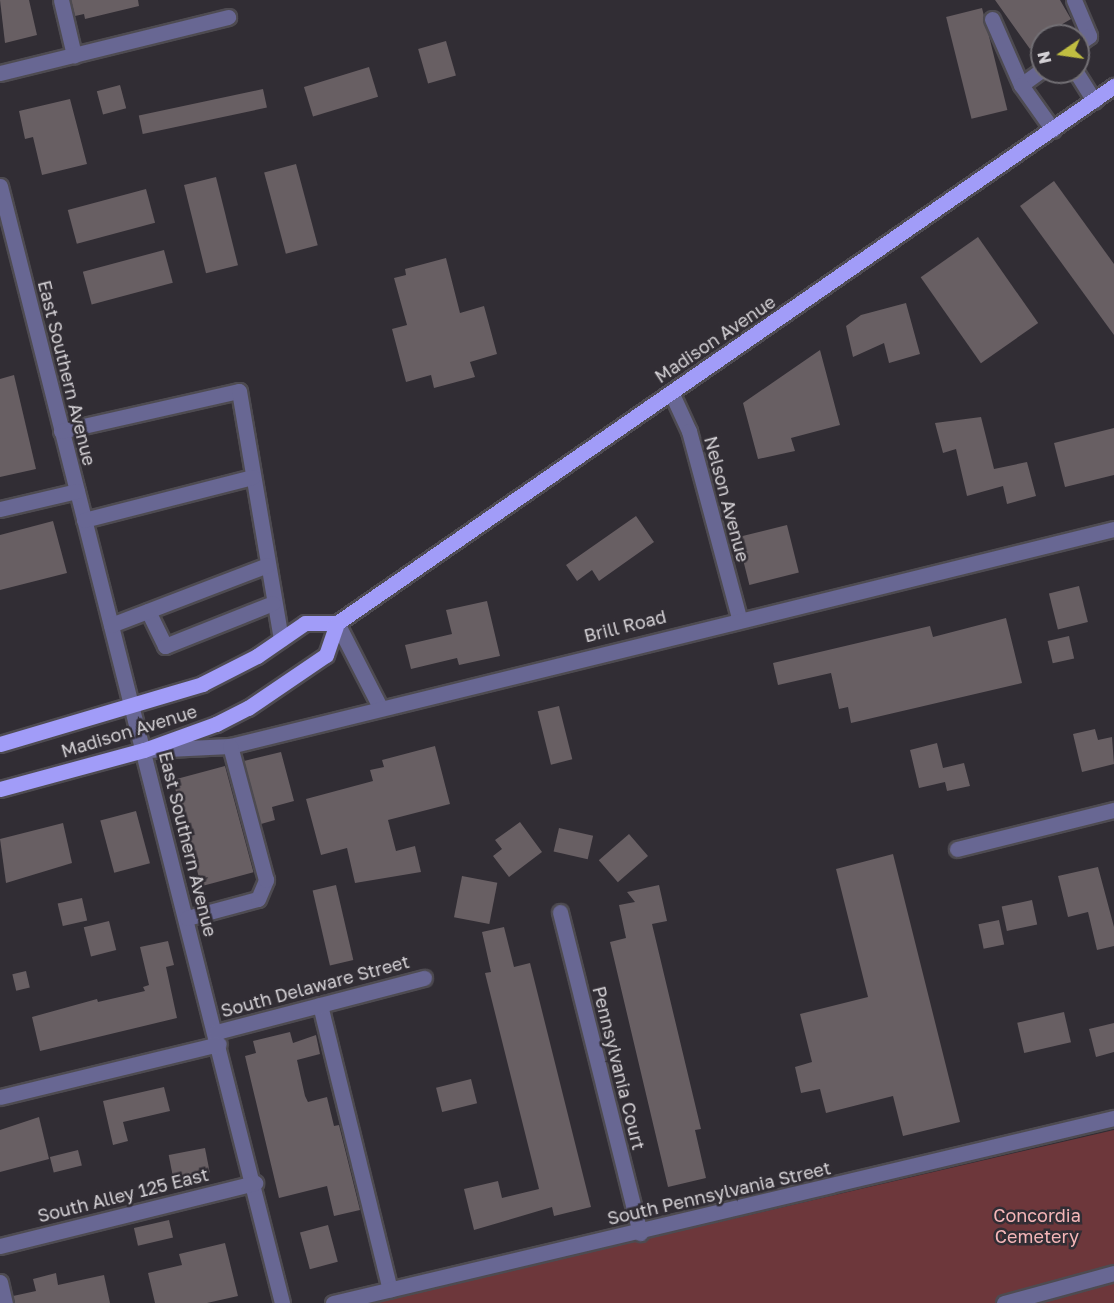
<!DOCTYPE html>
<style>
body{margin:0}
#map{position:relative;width:1114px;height:1303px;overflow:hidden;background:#312d34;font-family:"Golos Text",sans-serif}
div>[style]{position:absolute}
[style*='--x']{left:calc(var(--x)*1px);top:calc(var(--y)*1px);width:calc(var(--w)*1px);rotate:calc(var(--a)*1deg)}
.green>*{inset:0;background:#6d373b}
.building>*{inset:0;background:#685f63;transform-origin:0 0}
.roads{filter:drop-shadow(2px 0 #4e4b51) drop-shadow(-2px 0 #4e4b51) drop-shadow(0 2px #4e4b51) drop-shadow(0 -2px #4e4b51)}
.minor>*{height:15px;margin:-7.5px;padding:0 7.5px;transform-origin:7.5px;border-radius:7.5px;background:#686793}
.major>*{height:15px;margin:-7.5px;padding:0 7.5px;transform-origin:7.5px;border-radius:7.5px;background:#a19cf8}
span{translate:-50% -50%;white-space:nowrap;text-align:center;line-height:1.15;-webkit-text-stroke:5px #312d34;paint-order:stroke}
.street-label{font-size:18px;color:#d4d1d5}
.park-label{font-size:18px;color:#f5b6b8}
.north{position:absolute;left:1030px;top:24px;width:60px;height:60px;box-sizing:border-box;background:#312d34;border:2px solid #726f74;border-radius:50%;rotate:257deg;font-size:16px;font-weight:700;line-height:24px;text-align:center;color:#d4d1d5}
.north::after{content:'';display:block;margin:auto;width:21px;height:27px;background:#c0be41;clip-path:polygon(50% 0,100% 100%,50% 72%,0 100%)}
</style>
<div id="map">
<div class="green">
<i style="clip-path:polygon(1114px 1130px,1114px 1303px,371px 1303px)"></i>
</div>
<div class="building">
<i style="clip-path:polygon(0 0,29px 0,37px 35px,5px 43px)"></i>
<i style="clip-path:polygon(71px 0,138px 0,139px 6px,85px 19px,84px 14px,75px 16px)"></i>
<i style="clip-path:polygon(995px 0,1060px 0,1071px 19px,1042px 36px,1030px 49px)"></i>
<i style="left:982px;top:8px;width:105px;height:37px;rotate:76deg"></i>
<i style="left:446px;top:41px;width:36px;height:29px;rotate:74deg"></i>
<i style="left:369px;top:67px;width:31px;height:68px;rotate:73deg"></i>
<i style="left:120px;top:85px;width:24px;height:24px;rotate:75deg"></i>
<i style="left:263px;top:89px;width:19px;height:127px;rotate:78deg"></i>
<i style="clip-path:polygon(70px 99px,87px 164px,42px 175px,33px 137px,25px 139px,19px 111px)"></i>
<i style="left:296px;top:164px;width:84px;height:33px;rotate:75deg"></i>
<i style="left:216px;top:177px;width:91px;height:33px;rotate:76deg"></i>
<i style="clip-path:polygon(1054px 181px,1114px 264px,1114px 335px,1020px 206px)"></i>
<i style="left:146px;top:189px;width:35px;height:81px;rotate:75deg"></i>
<i style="left:978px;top:237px;width:105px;height:70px;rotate:55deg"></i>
<i style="left:164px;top:250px;width:34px;height:84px;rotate:75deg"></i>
<i style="clip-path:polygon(446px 258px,460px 313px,484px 306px,497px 354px,470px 362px,475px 377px,434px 388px,431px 375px,406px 382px,392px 329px,407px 325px,394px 278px,406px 275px,405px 269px)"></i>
<i style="clip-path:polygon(906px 303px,920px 354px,889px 363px,884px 343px,853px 357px,846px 326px,861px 315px)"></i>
<i style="clip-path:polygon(820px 350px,840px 425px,791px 438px,795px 451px,758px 459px,743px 403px)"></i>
<i style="clip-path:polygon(14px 375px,36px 469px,0 477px,0 379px)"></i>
<i style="clip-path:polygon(981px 417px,994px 469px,1027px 462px,1036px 496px,1007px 504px,1003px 486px,967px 496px,956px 449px,943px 453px,935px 423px)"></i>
<i style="clip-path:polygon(1114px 428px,1114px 475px,1065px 487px,1054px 443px)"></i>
<i style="clip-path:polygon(636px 516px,654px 542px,599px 581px,592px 570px,577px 581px,566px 565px)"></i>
<i style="clip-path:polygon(53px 521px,67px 573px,0 590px,0 535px)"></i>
<i style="left:787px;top:525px;width:49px;height:51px;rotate:76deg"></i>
<i style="left:1079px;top:586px;width:37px;height:31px;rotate:76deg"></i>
<i style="clip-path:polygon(487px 601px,500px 656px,459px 665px,457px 658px,411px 669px,405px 645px,452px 634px,446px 610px)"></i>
<i style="clip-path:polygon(1006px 618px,1022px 683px,851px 723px,848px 707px,839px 709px,831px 673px,778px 685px,773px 663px,930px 626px,933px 637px)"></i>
<i style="left:1069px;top:636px;width:23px;height:22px;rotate:77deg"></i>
<i style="left:559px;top:706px;width:55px;height:22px;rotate:76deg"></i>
<i style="clip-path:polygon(1095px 729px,1098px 740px,1112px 737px,1114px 764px,1082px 772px,1073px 734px)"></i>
<i style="clip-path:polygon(937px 743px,943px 768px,964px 763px,970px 786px,947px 791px,945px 782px,919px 788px,910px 750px)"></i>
<i style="clip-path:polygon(435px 746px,450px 804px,388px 820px,396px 851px,415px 846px,421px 872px,355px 883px,347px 848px,321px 855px,306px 799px,373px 781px,370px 770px,384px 767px,382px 760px)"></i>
<i style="clip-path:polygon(281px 752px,294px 801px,272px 807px,275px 820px,261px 824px,244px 761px)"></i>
<i style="left:225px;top:766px;width:110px;height:54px;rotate:75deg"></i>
<i style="left:136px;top:811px;width:54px;height:37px;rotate:75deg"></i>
<i style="clip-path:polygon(520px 822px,542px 852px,509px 877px,493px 856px,502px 849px,495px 840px)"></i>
<i style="clip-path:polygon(63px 823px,72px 863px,6px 883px,0 839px)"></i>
<i style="left:559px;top:828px;width:35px;height:24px;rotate:13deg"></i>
<i style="left:629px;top:834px;width:29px;height:40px;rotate:49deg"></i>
<i style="clip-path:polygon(893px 854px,960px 1122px,903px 1136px,893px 1096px,826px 1113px,820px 1089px,801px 1093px,795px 1067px,812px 1062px,800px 1014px,868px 997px,836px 869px)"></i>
<i style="clip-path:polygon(1098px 867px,1114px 927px,1114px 946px,1097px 950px,1088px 912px,1068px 917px,1058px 876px)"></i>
<i style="left:462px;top:876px;width:36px;height:42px;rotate:11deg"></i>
<i style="left:336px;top:885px;width:77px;height:24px;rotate:77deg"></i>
<i style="clip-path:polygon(659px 885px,667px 921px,652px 924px,701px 1129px,695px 1130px,706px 1178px,668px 1187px,610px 942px,626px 938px,619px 905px,635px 902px,627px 892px)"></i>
<i style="left:82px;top:898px;width:23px;height:25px;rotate:77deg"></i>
<i style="left:1032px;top:900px;width:25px;height:31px;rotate:78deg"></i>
<i style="left:999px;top:920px;width:25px;height:21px;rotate:78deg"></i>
<i style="left:109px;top:921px;width:30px;height:26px;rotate:76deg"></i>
<i style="clip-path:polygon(504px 927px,514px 967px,530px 963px,591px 1207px,554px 1216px,552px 1207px,474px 1230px,464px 1189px,498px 1181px,502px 1198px,539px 1189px,485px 973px,491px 972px,482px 932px)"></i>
<i style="clip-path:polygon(168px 941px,174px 965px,166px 967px,177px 1018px,40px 1051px,32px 1017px,97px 999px,98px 1002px,145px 991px,143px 987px,149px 985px,140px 947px)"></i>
<i style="left:26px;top:971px;width:17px;height:14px;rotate:77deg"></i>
<i style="left:1064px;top:1012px;width:31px;height:48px;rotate:77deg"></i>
<i style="clip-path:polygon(1114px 1023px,1114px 1052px,1096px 1057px,1089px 1029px)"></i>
<i style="clip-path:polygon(290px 1032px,293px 1043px,316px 1035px,320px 1054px,297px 1060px,305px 1096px,308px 1102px,327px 1097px,334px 1126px,339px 1125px,360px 1210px,334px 1216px,327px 1186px,279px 1198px,245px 1056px,256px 1053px,253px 1041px)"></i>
<i style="left:471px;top:1079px;width:25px;height:36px;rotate:76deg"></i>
<i style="clip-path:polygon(164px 1087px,170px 1111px,123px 1122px,128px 1141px,113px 1145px,103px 1101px)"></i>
<i style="clip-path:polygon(39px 1117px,49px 1159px,0 1172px,0 1130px)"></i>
<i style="left:205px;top:1148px;width:25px;height:37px;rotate:79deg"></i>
<i style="left:78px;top:1150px;width:16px;height:29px;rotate:76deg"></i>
<i style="left:169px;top:1220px;width:18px;height:36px;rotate:77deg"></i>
<i style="left:328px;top:1225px;width:38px;height:29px;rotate:75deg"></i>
<i style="clip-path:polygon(225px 1243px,238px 1296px,207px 1303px,155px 1303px,148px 1273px,182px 1265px,179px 1254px)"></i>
<i style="clip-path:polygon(56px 1273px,58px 1285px,104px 1275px,110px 1303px,15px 1303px,13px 1296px,36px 1291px,33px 1279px)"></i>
</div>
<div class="roads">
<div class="minor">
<i style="--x:61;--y:0;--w:57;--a:76.7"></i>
<i style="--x:1074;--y:0;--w:39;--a:67"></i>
<i style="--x:1089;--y:36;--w:14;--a:144"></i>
<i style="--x:992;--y:19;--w:72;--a:66.3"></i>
<i style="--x:1021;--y:85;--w:26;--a:-36"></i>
<i style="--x:1076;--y:72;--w:34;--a:58"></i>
<i style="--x:0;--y:73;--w:235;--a:-13.8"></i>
<i style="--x:1021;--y:85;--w:55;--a:54.6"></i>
<i style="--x:0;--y:186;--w:1152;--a:75.83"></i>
<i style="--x:671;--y:392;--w:43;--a:65.2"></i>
<i style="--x:689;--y:431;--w:194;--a:75"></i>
<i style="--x:61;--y:431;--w:182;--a:-12.7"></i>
<i style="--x:239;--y:391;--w:252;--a:80.4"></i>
<i style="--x:0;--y:509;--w:79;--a:-13.2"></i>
<i style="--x:84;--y:520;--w:174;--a:-14.3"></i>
<i style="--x:148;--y:611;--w:39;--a:64"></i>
<i style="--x:165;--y:646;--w:116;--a:-21.7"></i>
<i style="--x:337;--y:623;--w:94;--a:62.9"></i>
<i style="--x:111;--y:625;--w:167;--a:-21"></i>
<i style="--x:147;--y:750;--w:83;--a:-2.8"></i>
<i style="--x:230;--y:746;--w:910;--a:-13.79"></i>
<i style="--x:957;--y:849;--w:162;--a:-14"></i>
<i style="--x:560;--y:912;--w:331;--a:76"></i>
<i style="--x:187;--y:918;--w:73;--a:-15"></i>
<i style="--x:258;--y:899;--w:21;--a:-67"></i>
<i style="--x:266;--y:880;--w:139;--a:-105"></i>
<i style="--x:320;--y:1005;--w:293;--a:76.2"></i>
<i style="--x:216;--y:1032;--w:215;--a:-14.6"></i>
<i style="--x:0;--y:1097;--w:225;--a:-13.6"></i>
<i style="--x:0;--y:1246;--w:263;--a:-13.9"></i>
<i style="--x:0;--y:1282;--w:22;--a:77"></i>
<i style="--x:333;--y:1303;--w:803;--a:-13.33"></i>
<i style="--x:1004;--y:1303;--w:114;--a:-15.3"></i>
</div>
<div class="major">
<i style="--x:0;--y:744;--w:211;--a:-16.5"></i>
<i style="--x:202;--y:684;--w:62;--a:-27"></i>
<i style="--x:257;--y:656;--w:58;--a:-34.5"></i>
<i style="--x:305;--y:623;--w:32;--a:0"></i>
<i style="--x:337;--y:623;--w:945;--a:-34.65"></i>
<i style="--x:0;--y:789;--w:149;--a:-15.2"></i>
<i style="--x:144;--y:750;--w:77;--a:-19.9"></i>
<i style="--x:216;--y:724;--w:36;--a:-27"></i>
<i style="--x:248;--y:708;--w:94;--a:-34.2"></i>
<i style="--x:326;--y:655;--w:34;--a:-71"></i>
</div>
</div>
<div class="street-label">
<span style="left:715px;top:339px;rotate:-34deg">Madison Avenue</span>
<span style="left:67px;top:373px;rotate:76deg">East Southern Avenue</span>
<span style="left:727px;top:499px;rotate:75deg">Nelson Avenue</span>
<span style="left:625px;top:626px;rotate:-14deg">Brill Road</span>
<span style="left:129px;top:731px;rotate:-17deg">Madison Avenue</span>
<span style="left:188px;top:844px;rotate:76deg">East Southern Avenue</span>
<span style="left:315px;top:986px;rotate:-15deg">South Delaware Street</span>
<span style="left:619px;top:1068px;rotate:76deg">Pennsylvania Court</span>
<span style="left:719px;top:1193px;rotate:-13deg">South Pennsylvania Street</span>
<span style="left:123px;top:1195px;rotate:-14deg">South Alley 125 East</span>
</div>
<div class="park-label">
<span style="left:1037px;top:1226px">Concordia<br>Cemetery</span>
</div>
<div class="north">N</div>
</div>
